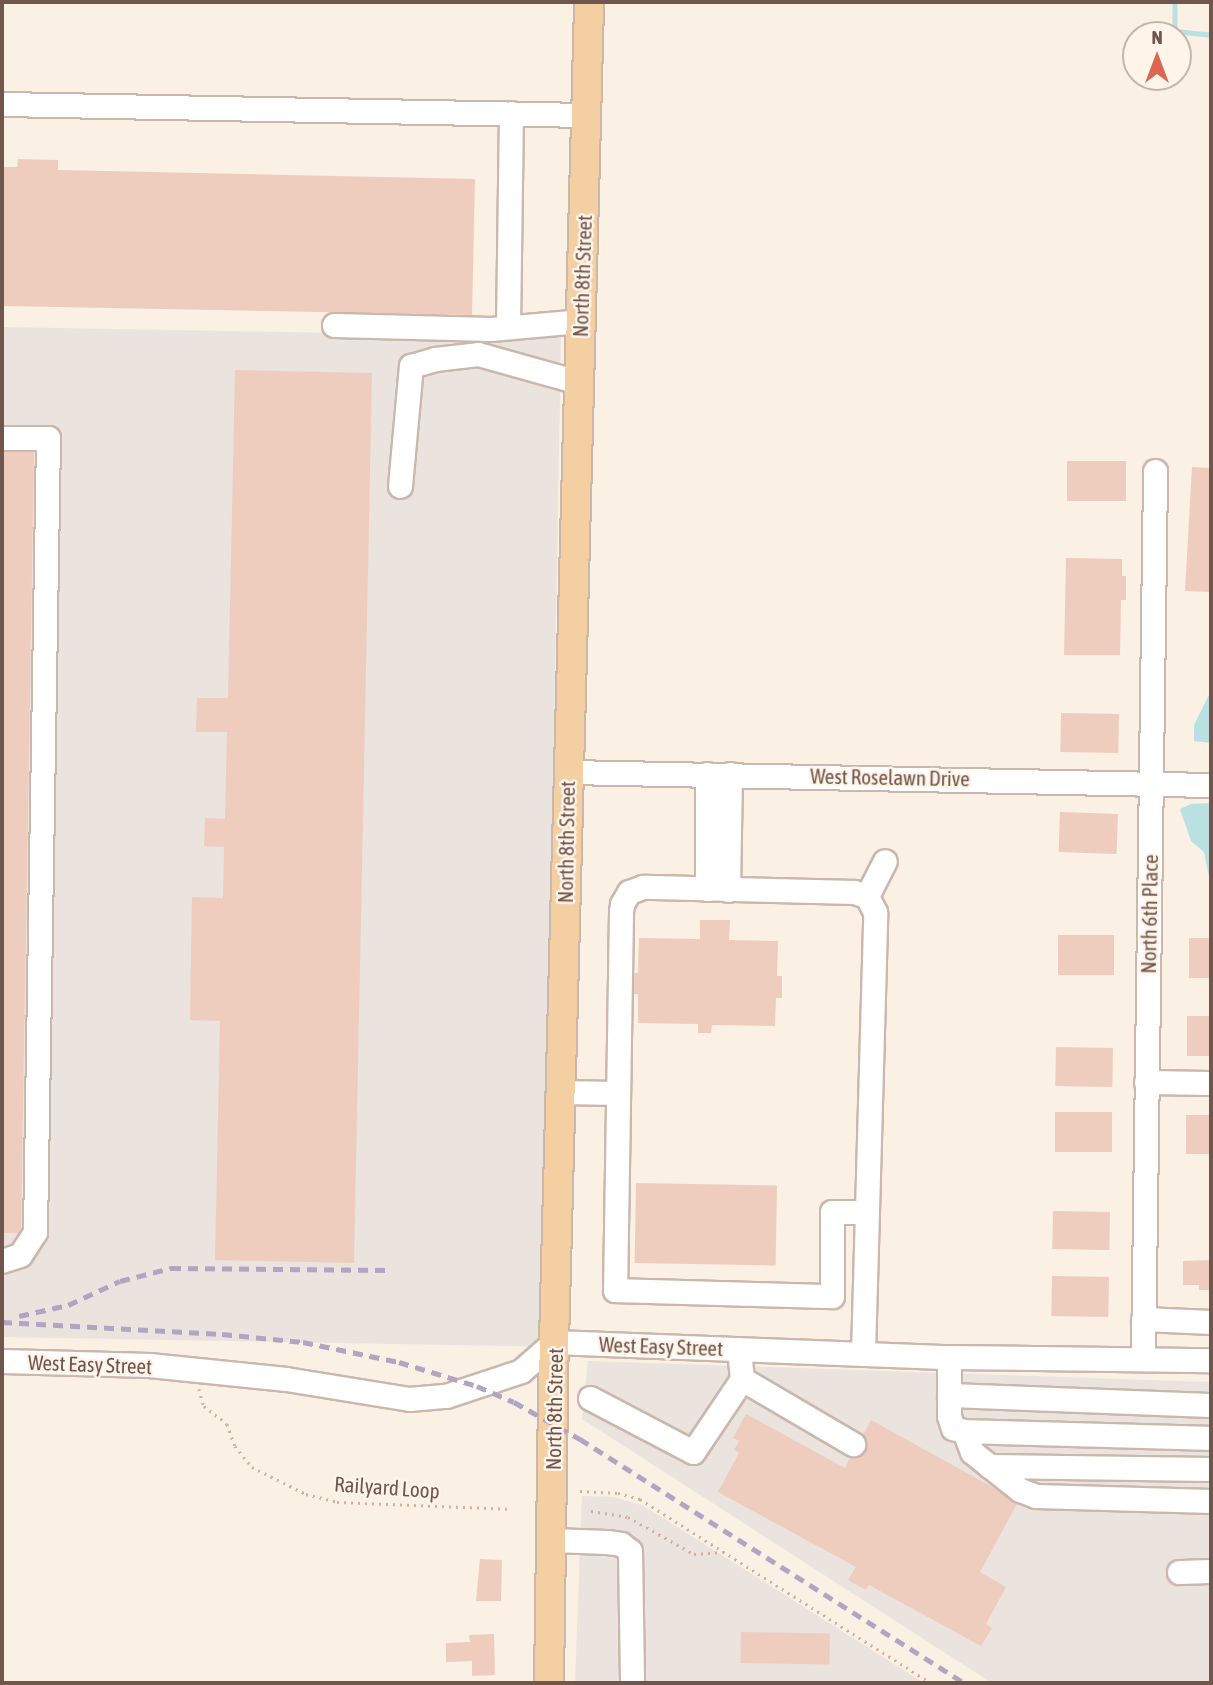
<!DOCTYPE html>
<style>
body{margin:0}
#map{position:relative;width:1213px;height:1685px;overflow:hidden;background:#faf0e4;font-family:"Asap Condensed",sans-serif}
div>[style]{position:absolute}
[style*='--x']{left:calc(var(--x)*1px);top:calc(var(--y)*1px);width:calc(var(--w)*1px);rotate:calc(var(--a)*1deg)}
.industrial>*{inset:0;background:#eae3de;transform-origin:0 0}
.water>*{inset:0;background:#bae0e2}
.stream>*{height:4.5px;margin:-2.25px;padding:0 2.25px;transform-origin:2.25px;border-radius:2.25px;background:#bae0e2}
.building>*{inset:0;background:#eecdbe;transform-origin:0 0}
.path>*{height:2.5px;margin-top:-1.25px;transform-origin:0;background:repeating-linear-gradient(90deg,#d2b0a1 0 2px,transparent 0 7px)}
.roads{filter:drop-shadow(2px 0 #cbb7ac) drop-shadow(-2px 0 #cbb7ac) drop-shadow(0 2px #cbb7ac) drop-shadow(0 -2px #cbb7ac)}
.minor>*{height:23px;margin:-11.5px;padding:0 11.5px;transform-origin:11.5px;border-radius:11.5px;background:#fff}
.major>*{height:28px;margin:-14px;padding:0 14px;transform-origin:14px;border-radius:14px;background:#f4cfa1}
.rail>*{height:4.5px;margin-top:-2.25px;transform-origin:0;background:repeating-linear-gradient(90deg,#b2a4c3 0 10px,transparent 0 17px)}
span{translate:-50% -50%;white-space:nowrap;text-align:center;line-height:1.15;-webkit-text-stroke:5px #fef4ea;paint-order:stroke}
.street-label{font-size:21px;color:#71564c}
.frame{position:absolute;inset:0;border:4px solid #71564c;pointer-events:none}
.north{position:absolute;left:1122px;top:21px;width:70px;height:70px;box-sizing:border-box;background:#fef4ea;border:2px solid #c6b5ab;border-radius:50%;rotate:0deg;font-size:19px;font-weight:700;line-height:28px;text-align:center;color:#71564c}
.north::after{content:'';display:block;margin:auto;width:24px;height:32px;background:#dc6652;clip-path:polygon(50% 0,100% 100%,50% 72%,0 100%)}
</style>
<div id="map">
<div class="industrial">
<i style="left:2px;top:327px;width:559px;height:1010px;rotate:1deg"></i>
<i style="clip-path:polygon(588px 1361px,1211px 1382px,1211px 1683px,992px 1683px,582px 1419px)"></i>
<i style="clip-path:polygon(582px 1496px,614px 1497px,644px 1506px,924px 1683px,575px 1683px)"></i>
</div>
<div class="water">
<i style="clip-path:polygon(1211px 691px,1211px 743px,1194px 741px,1194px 725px)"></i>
<i style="clip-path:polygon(1211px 803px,1211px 887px,1204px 852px,1191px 841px,1180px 809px,1191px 804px)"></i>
</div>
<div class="stream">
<i style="--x:1175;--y:2;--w:29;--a:90"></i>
<i style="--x:1175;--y:31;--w:36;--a:6"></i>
</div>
<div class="building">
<i style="clip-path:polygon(18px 159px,58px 160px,58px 170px,475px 179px,472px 315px,2px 306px,2px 167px,17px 167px)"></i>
<i style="clip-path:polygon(235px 370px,372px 373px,354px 1263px,215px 1260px,220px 1021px,190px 1020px,192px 897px,223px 898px,224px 847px,204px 846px,205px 818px,225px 819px,227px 732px,196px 732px,197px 698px,228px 698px)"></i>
<i style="clip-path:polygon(2px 452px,34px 452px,21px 1228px,18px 1233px,2px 1233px)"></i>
<i style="left:1126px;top:461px;width:40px;height:59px;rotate:90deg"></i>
<i style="clip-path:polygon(1192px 467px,1211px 468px,1211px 592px,1185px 591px)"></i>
<i style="clip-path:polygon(1066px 558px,1122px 559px,1122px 576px,1126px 576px,1126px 600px,1121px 600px,1120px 655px,1064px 655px)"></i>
<i style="left:1061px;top:713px;width:58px;height:39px;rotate:1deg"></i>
<i style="left:1060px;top:812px;width:58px;height:40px;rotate:2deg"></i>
<i style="clip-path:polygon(700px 920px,730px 920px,729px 940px,778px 941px,777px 976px,782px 976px,782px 998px,776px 998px,775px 1026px,712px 1025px,711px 1033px,698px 1033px,698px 1024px,638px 1023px,638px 994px,634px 994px,634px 973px,638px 973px,639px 938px,700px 939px)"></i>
<i style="left:1058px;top:935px;width:56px;height:40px"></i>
<i style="left:1189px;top:938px;width:22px;height:40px"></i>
<i style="left:1187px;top:1016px;width:24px;height:40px"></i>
<i style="left:1056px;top:1047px;width:57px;height:39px;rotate:1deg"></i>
<i style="left:1055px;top:1112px;width:57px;height:40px"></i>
<i style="left:1186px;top:1115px;width:25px;height:39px"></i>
<i style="left:636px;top:1183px;width:141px;height:80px;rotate:1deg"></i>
<i style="left:1053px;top:1211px;width:57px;height:38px;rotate:1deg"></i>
<i style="clip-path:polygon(1211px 1260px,1211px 1290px,1199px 1290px,1199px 1285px,1183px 1285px,1183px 1261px)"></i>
<i style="left:1052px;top:1276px;width:57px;height:40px;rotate:1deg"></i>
<i style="clip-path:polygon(746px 1414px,845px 1468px,850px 1457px,859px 1456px,865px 1450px,867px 1443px,863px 1435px,871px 1420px,994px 1488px,1017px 1504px,980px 1572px,1006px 1587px,986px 1624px,992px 1628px,981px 1646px,869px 1585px,866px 1590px,848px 1580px,856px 1567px,718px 1492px,739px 1453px,734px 1450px,739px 1441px,733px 1438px)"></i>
<i style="clip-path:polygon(480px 1559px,502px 1560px,501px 1601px,476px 1601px)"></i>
<i style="left:741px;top:1632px;width:89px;height:31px;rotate:1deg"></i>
<i style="clip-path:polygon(494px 1634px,495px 1675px,472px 1676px,472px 1661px,446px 1662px,446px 1643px,470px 1642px,469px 1635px)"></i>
</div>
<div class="path">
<i style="--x:199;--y:1389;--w:18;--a:74"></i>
<i style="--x:204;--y:1406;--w:29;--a:38"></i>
<i style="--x:227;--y:1424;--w:23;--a:70"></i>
<i style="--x:235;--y:1446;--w:27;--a:51"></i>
<i style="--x:252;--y:1467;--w:60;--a:26.6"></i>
<i style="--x:306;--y:1494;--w:32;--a:14"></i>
<i style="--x:337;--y:1502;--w:171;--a:2.3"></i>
<i style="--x:580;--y:1491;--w:38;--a:3"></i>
<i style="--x:618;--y:1493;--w:23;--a:15"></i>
<i style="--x:640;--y:1499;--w:344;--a:32.3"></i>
<i style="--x:591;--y:1511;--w:37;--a:9"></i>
<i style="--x:628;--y:1517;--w:76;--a:29.3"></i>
<i style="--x:694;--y:1554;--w:29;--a:-4"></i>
</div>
<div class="roads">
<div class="minor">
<i style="--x:2;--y:104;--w:585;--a:1.08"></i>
<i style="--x:334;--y:325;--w:157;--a:1.5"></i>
<i style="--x:491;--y:329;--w:89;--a:-5.1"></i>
<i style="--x:508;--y:327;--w:214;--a:-89.2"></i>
<i style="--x:2;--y:438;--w:46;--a:0"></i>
<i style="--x:48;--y:438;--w:794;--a:90.94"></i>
<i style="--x:35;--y:1232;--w:27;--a:123"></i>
<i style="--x:20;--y:1255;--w:19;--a:162"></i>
<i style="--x:400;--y:486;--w:121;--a:-84.8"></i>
<i style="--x:411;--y:366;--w:25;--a:-16"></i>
<i style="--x:435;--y:359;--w:43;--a:-6.6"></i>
<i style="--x:478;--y:354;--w:104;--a:15.6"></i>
<i style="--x:568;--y:772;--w:643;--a:1.16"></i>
<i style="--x:707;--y:889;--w:115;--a:-90"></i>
<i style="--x:728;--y:890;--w:116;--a:-89"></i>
<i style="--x:867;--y:896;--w:39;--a:-63"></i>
<i style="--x:1146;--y:1082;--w:65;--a:0.9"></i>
<i style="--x:560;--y:1092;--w:58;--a:1"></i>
<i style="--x:1143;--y:1319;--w:68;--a:2.5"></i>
<i style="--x:863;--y:1354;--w:442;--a:-88.4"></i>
<i style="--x:875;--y:912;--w:18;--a:-117"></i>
<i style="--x:867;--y:896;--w:14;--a:-163"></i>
<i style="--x:854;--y:892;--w:211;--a:-178.6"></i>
<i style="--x:643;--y:887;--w:15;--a:160"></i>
<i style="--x:629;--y:892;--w:14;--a:120"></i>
<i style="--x:622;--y:904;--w:8;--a:97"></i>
<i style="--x:621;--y:912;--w:378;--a:90.9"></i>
<i style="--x:615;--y:1290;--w:217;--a:1.6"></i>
<i style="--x:832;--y:1296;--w:84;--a:-90"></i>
<i style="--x:832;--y:1212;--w:35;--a:0"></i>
<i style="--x:949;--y:1357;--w:59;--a:90"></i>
<i style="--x:949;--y:1416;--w:13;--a:72"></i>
<i style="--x:953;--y:1428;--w:11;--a:15"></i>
<i style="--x:964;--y:1431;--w:247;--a:1.6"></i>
<i style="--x:1143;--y:1357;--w:886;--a:-89.22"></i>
<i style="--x:2;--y:1361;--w:147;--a:1.6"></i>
<i style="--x:149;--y:1365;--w:138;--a:5.8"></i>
<i style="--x:286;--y:1379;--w:125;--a:9.2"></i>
<i style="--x:409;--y:1399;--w:37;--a:-5"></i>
<i style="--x:446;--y:1396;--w:79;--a:-18.4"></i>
<i style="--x:521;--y:1371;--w:44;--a:-41.3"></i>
<i style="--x:554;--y:1342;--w:395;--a:2.2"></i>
<i style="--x:949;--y:1357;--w:262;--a:0.7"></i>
<i style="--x:742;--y:1379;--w:129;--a:30.4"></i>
<i style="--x:949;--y:1395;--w:262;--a:2.2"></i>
<i style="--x:590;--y:1398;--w:116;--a:27.7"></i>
<i style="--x:693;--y:1452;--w:88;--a:-56.1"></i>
<i style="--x:742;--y:1379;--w:30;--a:-96"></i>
<i style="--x:964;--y:1431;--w:22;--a:69"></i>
<i style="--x:972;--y:1452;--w:61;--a:38.4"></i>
<i style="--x:1020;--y:1490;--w:17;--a:21"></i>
<i style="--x:1036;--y:1496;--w:175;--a:1.6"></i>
<i style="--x:989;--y:1466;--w:222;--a:0.8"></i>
<i style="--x:552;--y:1540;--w:55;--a:2.1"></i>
<i style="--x:607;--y:1542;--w:14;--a:8"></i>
<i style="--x:621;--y:1544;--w:11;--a:38"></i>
<i style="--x:630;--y:1551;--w:132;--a:89.1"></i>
<i style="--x:1179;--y:1572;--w:32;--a:-2"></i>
</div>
<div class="major">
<i style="--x:549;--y:1683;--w:341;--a:-89.2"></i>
<i style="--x:554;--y:1342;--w:1340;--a:-88.5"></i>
</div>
</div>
<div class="rail">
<i style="--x:19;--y:1316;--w:50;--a:-12.7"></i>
<i style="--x:68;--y:1305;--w:57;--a:-24.8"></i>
<i style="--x:120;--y:1281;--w:53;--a:-14.3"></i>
<i style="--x:171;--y:1268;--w:216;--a:0.5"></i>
<i style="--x:2;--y:1322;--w:220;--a:3.1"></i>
<i style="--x:222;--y:1334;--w:81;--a:5.6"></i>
<i style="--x:303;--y:1342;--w:98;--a:11.8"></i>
<i style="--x:399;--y:1362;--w:82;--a:17.1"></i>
<i style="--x:477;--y:1386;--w:40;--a:23.4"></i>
<i style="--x:514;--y:1402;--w:76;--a:29.3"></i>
<i style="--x:580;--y:1439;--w:455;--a:32.4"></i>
</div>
<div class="street-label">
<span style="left:582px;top:276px;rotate:-88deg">North 8th Street</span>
<span style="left:890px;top:777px;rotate:1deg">West Roselawn Drive</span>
<span style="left:566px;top:842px;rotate:-89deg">North 8th Street</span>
<span style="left:1149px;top:914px;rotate:-89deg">North 6th Place</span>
<span style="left:661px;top:1346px;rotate:2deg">West Easy Street</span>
<span style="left:90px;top:1364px;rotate:2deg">West Easy Street</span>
<span style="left:554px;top:1409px;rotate:-89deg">North 8th Street</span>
<span style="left:387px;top:1487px;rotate:4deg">Railyard Loop</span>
</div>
<div class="frame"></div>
<div class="north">N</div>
</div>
